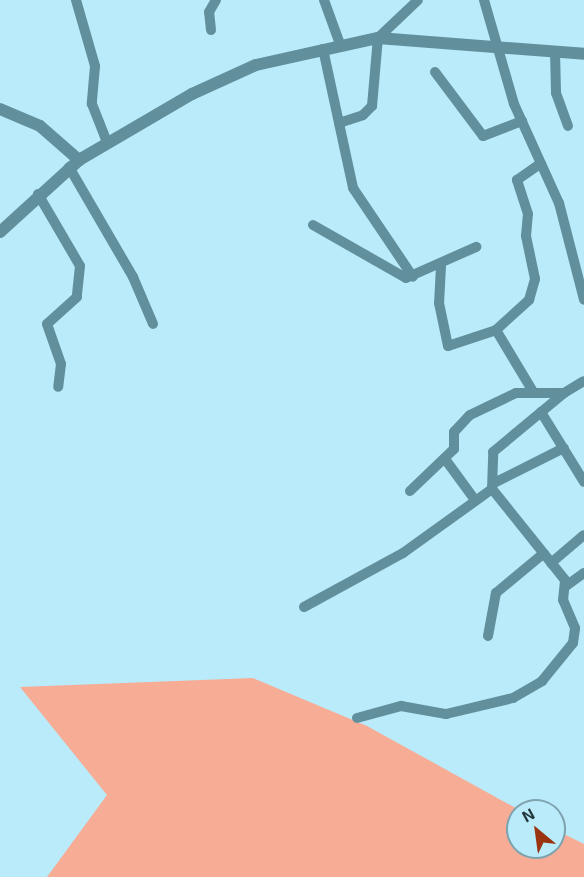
<!DOCTYPE html>
<style>
body{margin:0}
#map{position:relative;width:584px;height:877px;overflow:hidden;background:#baebfa;font-family:"Exo 2",sans-serif}
div>[style]{position:absolute}
[style*='--x']{left:calc(var(--x)*1px);top:calc(var(--y)*1px);width:calc(var(--w)*1px);rotate:calc(var(--a)*1deg)}
.green>*{inset:0;background:#f7ac96}
.minor>*{height:10px;margin:-5px;padding:0 5px;transform-origin:5px;border-radius:5px;background:#618f9c}
.tertiary>*{height:12px;margin:-6px;padding:0 6px;transform-origin:6px;border-radius:6px;background:#618f9c}
span{translate:-50% -50%;white-space:nowrap;text-align:center;line-height:1.15;-webkit-text-stroke:4.5px #baebfa;paint-order:stroke}
.north{position:absolute;left:506px;top:799px;width:60px;height:60px;box-sizing:border-box;background:#baebfa;border:2px solid #7ea3af;border-radius:50%;rotate:331deg;font-size:16px;font-weight:700;line-height:24px;text-align:center;color:#24383e}
.north::after{content:'';display:block;margin:auto;width:21px;height:27px;background:#993310;clip-path:polygon(50% 0,100% 100%,50% 72%,0 100%)}
</style>
<div id="map">
<div class="green">
<i style="clip-path:polygon(253px 678px,367px 726px,521px 811px,518px 847px,554px 847px,554px 829px,584px 844px,584px 877px,47px 877px,107px 795px,20px 687px)"></i>
</div>
<div class="minor">
<i style="--x:76;--y:0;--w:69;--a:73.9"></i>
<i style="--x:95;--y:66;--w:38;--a:95"></i>
<i style="--x:92;--y:104;--w:41;--a:68.5"></i>
<i style="--x:324;--y:0;--w:47;--a:70"></i>
<i style="--x:484;--y:0;--w:108;--a:73.9"></i>
<i style="--x:514;--y:104;--w:109;--a:65.6"></i>
<i style="--x:559;--y:203;--w:100;--a:75.5"></i>
<i style="--x:211;--y:30;--w:18;--a:-96"></i>
<i style="--x:209;--y:12;--w:14;--a:-60"></i>
<i style="--x:323;--y:49;--w:142;--a:77.8"></i>
<i style="--x:353;--y:188;--w:107;--a:56"></i>
<i style="--x:555;--y:51;--w:42;--a:88.6"></i>
<i style="--x:556;--y:93;--w:35;--a:70"></i>
<i style="--x:435;--y:72;--w:80;--a:53.1"></i>
<i style="--x:483;--y:136;--w:42;--a:-21"></i>
<i style="--x:339;--y:123;--w:25;--a:-18"></i>
<i style="--x:363;--y:115;--w:13;--a:-45"></i>
<i style="--x:372;--y:106;--w:68;--a:-85"></i>
<i style="--x:378;--y:38;--w:55;--a:-43.5"></i>
<i style="--x:69;--y:167;--w:127;--a:59.8"></i>
<i style="--x:133;--y:277;--w:51;--a:66.9"></i>
<i style="--x:38;--y:194;--w:83;--a:59.7"></i>
<i style="--x:80;--y:266;--w:31;--a:96"></i>
<i style="--x:77;--y:297;--w:40;--a:138"></i>
<i style="--x:47;--y:324;--w:42;--a:70.7"></i>
<i style="--x:61;--y:364;--w:23;--a:97"></i>
<i style="--x:313;--y:225;--w:107;--a:29.7"></i>
<i style="--x:406;--y:278;--w:77;--a:-23.9"></i>
<i style="--x:441;--y:266;--w:37;--a:93"></i>
<i style="--x:439;--y:303;--w:44;--a:78.2"></i>
<i style="--x:448;--y:346;--w:51;--a:-18.4"></i>
<i style="--x:496;--y:330;--w:45;--a:-42.3"></i>
<i style="--x:529;--y:300;--w:22;--a:-74"></i>
<i style="--x:535;--y:279;--w:44;--a:-101.8"></i>
<i style="--x:526;--y:236;--w:22;--a:-85"></i>
<i style="--x:528;--y:214;--w:36;--a:-108"></i>
<i style="--x:517;--y:180;--w:29;--a:-35"></i>
<i style="--x:496;--y:330;--w:70;--a:59"></i>
<i style="--x:541;--y:412;--w:82;--a:58.4"></i>
<i style="--x:445;--y:459;--w:51;--a:53.8"></i>
<i style="--x:494;--y:483;--w:78;--a:-26.6"></i>
<i style="--x:410;--y:491;--w:61;--a:-43.7"></i>
<i style="--x:454;--y:449;--w:17;--a:-90"></i>
<i style="--x:454;--y:432;--w:23;--a:-47"></i>
<i style="--x:470;--y:415;--w:51;--a:-25.6"></i>
<i style="--x:516;--y:393;--w:48;--a:0"></i>
<i style="--x:564;--y:393;--w:23;--a:-31"></i>
<i style="--x:551;--y:563;--w:43;--a:-40.3"></i>
<i style="--x:566;--y:586;--w:22;--a:-36"></i>
<i style="--x:304;--y:607;--w:113;--a:-28.6"></i>
<i style="--x:403;--y:553;--w:110;--a:-35.7"></i>
<i style="--x:492;--y:489;--w:37;--a:-88"></i>
<i style="--x:493;--y:452;--w:92;--a:-39.7"></i>
<i style="--x:488;--y:636;--w:44;--a:-79.5"></i>
<i style="--x:496;--y:593;--w:62;--a:-39.8"></i>
<i style="--x:357;--y:718;--w:46;--a:-15.3"></i>
<i style="--x:401;--y:706;--w:46;--a:10.1"></i>
<i style="--x:446;--y:714;--w:69;--a:-13.4"></i>
<i style="--x:513;--y:698;--w:34;--a:-30"></i>
<i style="--x:542;--y:681;--w:49;--a:-50.8"></i>
<i style="--x:573;--y:643;--w:15;--a:-82"></i>
<i style="--x:575;--y:628;--w:30;--a:-113"></i>
<i style="--x:563;--y:600;--w:20;--a:-84"></i>
<i style="--x:565;--y:580;--w:117;--a:-128.7"></i>
</div>
<div class="tertiary">
<i style="--x:0;--y:109;--w:43;--a:23"></i>
<i style="--x:40;--y:126;--w:52;--a:41.1"></i>
<i style="--x:0;--y:232;--w:107;--a:-42.3"></i>
<i style="--x:79;--y:160;--w:131;--a:-30.3"></i>
<i style="--x:192;--y:94;--w:70;--a:-24.4"></i>
<i style="--x:256;--y:65;--w:125;--a:-12.5"></i>
<i style="--x:378;--y:38;--w:207;--a:4.4"></i>
</div>
<div class="north">N</div>
</div>
